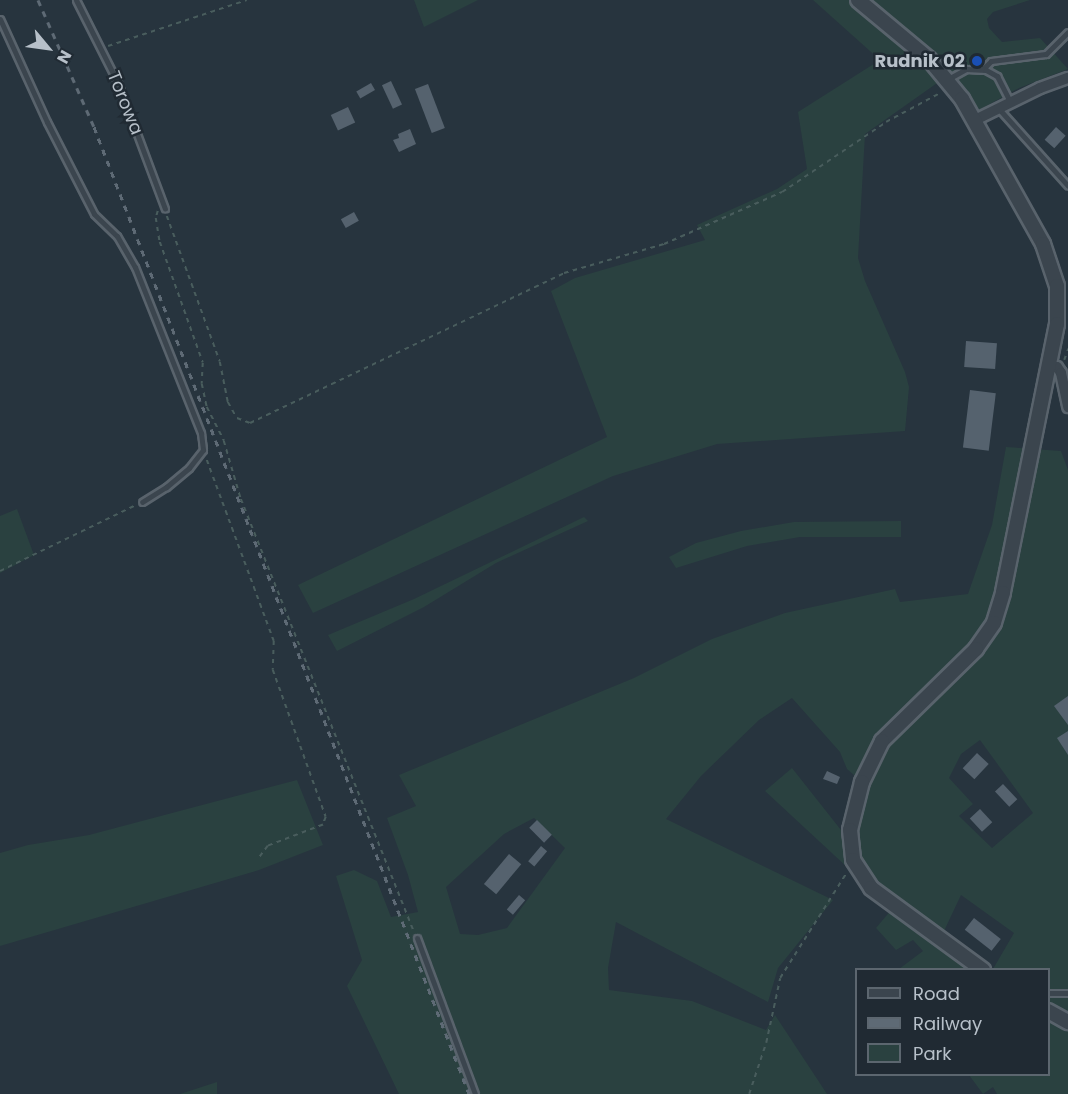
<!DOCTYPE html>
<style>
body{margin:0}
#map{position:relative;width:1068px;height:1094px;overflow:hidden;background:#27343e;font-family:Poppins,sans-serif}
div>[style]{position:absolute}
[style*='--x']{left:calc(var(--x)*1px);top:calc(var(--y)*1px);width:calc(var(--w)*1px);rotate:calc(var(--a)*1deg)}
.green>*{inset:0;background:#2a4140}
.building>*{inset:0;background:#55626e;transform-origin:0 0}
.path>*{height:1.5px;margin-top:-0.75px;transform-origin:0;background:repeating-linear-gradient(90deg,#495d5d 0 4.5px,transparent 0 9px)}
.roads{filter:drop-shadow(2px 0 #59636c) drop-shadow(-2px 0 #59636c) drop-shadow(0 2px #59636c) drop-shadow(0 -2px #59636c)}
.service>*{height:5px;margin:-2.5px;padding:0 2.5px;transform-origin:2.5px;border-radius:2.5px;background:#3b454e}
.minor>*{height:10px;margin:-5px;padding:0 5px;transform-origin:5px;border-radius:5px;background:#3b454e}
.tertiary>*{height:14px;margin:-7px;padding:0 7px;transform-origin:7px;border-radius:7px;background:#3b454e}
.rail>*{height:3px;margin-top:-1.5px;transform-origin:0;background:repeating-linear-gradient(90deg,#5e6a75 0 6px,transparent 0 12px)}
.dots>*{width:16px;height:16px;translate:-50% -50%;box-sizing:border-box;border:3px solid #202a33;border-radius:50%}
span{translate:-50% -50%;white-space:nowrap;text-align:center;line-height:1.15;-webkit-text-stroke:5px #202a33;paint-order:stroke}
.poi-label{font-size:18px;color:#b7c0c9;font-weight:700}
.right{translate:-100% -50%;text-align:right}
.street-label{font-size:18px;color:#b7c0c9}
.legend{position:absolute;left:855px;top:968px;width:195px;height:108px;box-sizing:border-box;background:#202a33;border:2px solid #5c666f;margin:0;padding:8px 10px;list-style:none;font-size:18px;color:#b7c0c9}
.legend li{display:flex;align-items:center;gap:12px;height:30px}
.legend b{width:30px;border:2px solid #5c666f}
.north{position:absolute;left:18px;top:18px;width:60px;height:60px;-webkit-text-stroke:4px #202a33;paint-order:stroke;rotate:119deg;font-size:16px;font-weight:700;line-height:24px;text-align:center;color:#b7c0c9}
.north::after{content:'';display:block;margin:auto;width:21px;height:27px;background:#b7c0c9;clip-path:polygon(50% 0,100% 100%,50% 72%,0 100%)}
</style>
<div id="map">
<div class="green">
<i style="clip-path:polygon(414px 0,478px 0,424px 27px)"></i>
<i style="clip-path:polygon(813px 0,1030px 0,993px 12px,987px 19px,989px 28px,1002px 42px,1040px 38px,1068px 69px,1019px 88px,968px 116px,940px 81px,865px 134px,858px 258px,865px 281px,905px 372px,909px 387px,905px 431px,717px 444px,613px 476px,313px 613px,298px 585px,607px 437px,551px 291px,575px 278px,705px 240px,697px 225px,777px 189px,807px 169px,798px 112px,880px 60px)"></i>
<i style="clip-path:polygon(evenodd,1006px 447px,1061px 451px,1068px 470px,1068px 1094px,997px 1094px,993px 1087px,983px 1094px,969px 1075px,1048px 1074px,1048px 970px,993px 969px,1014px 933px,961px 895px,944px 931px,971px 951px,966px 960px,980px 969px,899px 969px,923px 951px,913px 940px,896px 950px,876px 928px,892px 909px,865px 889px,848px 868px,765px 791px,792px 768px,841px 830px,855px 776px,847px 769px,840px 752px,792px 698px,759px 720px,701px 776px,666px 819px,833px 900px,778px 968px,768px 1002px,616px 922px,608px 968px,609px 990px,692px 1001px,766px 1030px,775px 1015px,827px 1094px,399px 1094px,347px 986px,362px 960px,336px 876px,354px 870px,377px 881px,391px 917px,418px 912px,408px 875px,387px 818px,416px 806px,399px 775px,634px 678px,712px 639px,785px 613px,895px 589px,900px 602px,968px 594px,992px 525px,1006px 447px,980px 740px,1033px 813px,992px 848px,959px 816px,973px 804px,949px 778px,961px 754px,980px 740px,1006px 447px,534px 818px,565px 848px,507px 928px,478px 935px,460px 934px,446px 887px,504px 834px,534px 818px)"></i>
<i style="clip-path:polygon(17px 509px,34px 555px,0 573px,0 516px)"></i>
<i style="clip-path:polygon(584px 517px,588px 521px,496px 563px,424px 607px,337px 651px,328px 635px,414px 599px)"></i>
<i style="clip-path:polygon(901px 521px,901px 537px,800px 537px,747px 546px,676px 568px,669px 557px,696px 543px,741px 531px,794px 522px)"></i>
<i style="clip-path:polygon(297px 780px,323px 845px,259px 870px,0 946px,0 853px,28px 845px,89px 835px)"></i>
<i style="clip-path:polygon(217px 1082px,217px 1094px,180px 1094px)"></i>
</div>
<div class="building">
<i style="left:391px;top:81px;width:26px;height:10px;rotate:65deg"></i>
<i style="left:371px;top:83px;width:8px;height:17px;rotate:60deg"></i>
<i style="left:428px;top:84px;width:47px;height:14px;rotate:69deg"></i>
<i style="left:348px;top:107px;width:17px;height:19px;rotate:65deg"></i>
<i style="left:1056px;top:127px;width:13px;height:17px;rotate:42deg"></i>
<i style="clip-path:polygon(410px 129px,416px 144px,399px 152px,393px 140px,399px 138px,398px 134px)"></i>
<i style="left:354px;top:212px;width:10px;height:15px;rotate:61deg"></i>
<i style="left:966px;top:341px;width:31px;height:26px;rotate:4deg"></i>
<i style="left:970px;top:390px;width:26px;height:58px;rotate:7deg"></i>
<i style="clip-path:polygon(1068px 696px,1068px 725px,1054px 706px)"></i>
<i style="clip-path:polygon(1068px 731px,1068px 755px,1057px 738px)"></i>
<i style="left:977px;top:753px;width:16px;height:21px;rotate:43deg"></i>
<i style="clip-path:polygon(827px 771px,840px 777px,837px 784px,823px 779px)"></i>
<i style="left:1003px;top:784px;width:21px;height:11px;rotate:47deg"></i>
<i style="left:980px;top:809px;width:18px;height:14px;rotate:47deg"></i>
<i style="left:537px;top:820px;width:21px;height:11px;rotate:45deg"></i>
<i style="left:541px;top:846px;width:8px;height:20px;rotate:40deg"></i>
<i style="left:509px;top:854px;width:16px;height:39px;rotate:40deg"></i>
<i style="left:519px;top:895px;width:8px;height:19px;rotate:40deg"></i>
<i style="left:974px;top:918px;width:34px;height:15px;rotate:38deg"></i>
</div>
<div class="path">
<i style="--x:108;--y:46;--w:146;--a:-18.3"></i>
<i style="--x:158;--y:211;--w:7;--a:106"></i>
<i style="--x:156;--y:218;--w:24;--a:81"></i>
<i style="--x:160;--y:242;--w:128;--a:70.4"></i>
<i style="--x:203;--y:363;--w:21;--a:93"></i>
<i style="--x:202;--y:384;--w:24;--a:78"></i>
<i style="--x:207;--y:407;--w:38;--a:63"></i>
<i style="--x:224;--y:441;--w:60;--a:73.7"></i>
<i style="--x:241;--y:499;--w:466;--a:68.2"></i>
<i style="--x:167;--y:216;--w:155;--a:70"></i>
<i style="--x:220;--y:362;--w:41;--a:78.7"></i>
<i style="--x:228;--y:402;--w:18;--a:61"></i>
<i style="--x:237;--y:418;--w:14;--a:21"></i>
<i style="--x:250;--y:423;--w:348;--a:-25.5"></i>
<i style="--x:564;--y:273;--w:104;--a:-16.2"></i>
<i style="--x:664;--y:244;--w:129;--a:-23.8"></i>
<i style="--x:782;--y:192;--w:125;--a:-33.9"></i>
<i style="--x:886;--y:122;--w:61;--a:-28.2"></i>
<i style="--x:1064;--y:360;--w:12;--a:-70"></i>
<i style="--x:207;--y:460;--w:193;--a:69.7"></i>
<i style="--x:274;--y:641;--w:29;--a:92"></i>
<i style="--x:273;--y:670;--w:156;--a:70.2"></i>
<i style="--x:326;--y:817;--w:9;--a:111"></i>
<i style="--x:323;--y:825;--w:59;--a:159.1"></i>
<i style="--x:268;--y:846;--w:15;--a:127"></i>
<i style="--x:0;--y:571;--w:151;--a:-25.9"></i>
<i style="--x:749;--y:1094;--w:54;--a:-71.6"></i>
<i style="--x:766;--y:1043;--w:66;--a:-77.8"></i>
<i style="--x:780;--y:978;--w:125;--a:-57.7"></i>
</div>
<div class="roads">
<div class="service">
<i style="--x:76;--y:0;--w:93;--a:63.2"></i>
<i style="--x:118;--y:83;--w:134;--a:69.5"></i>
<i style="--x:0;--y:19;--w:113;--a:65.5"></i>
<i style="--x:47;--y:122;--w:103;--a:62.9"></i>
<i style="--x:94;--y:214;--w:32;--a:44"></i>
<i style="--x:117;--y:236;--w:36;--a:60"></i>
<i style="--x:135;--y:267;--w:179;--a:68.3"></i>
<i style="--x:201;--y:433;--w:17;--a:83"></i>
<i style="--x:203;--y:450;--w:23;--a:128"></i>
<i style="--x:189;--y:468;--w:30;--a:140"></i>
<i style="--x:166;--y:487;--w:28;--a:148"></i>
<i style="--x:983;--y:69;--w:11;--a:-45"></i>
<i style="--x:991;--y:61;--w:55;--a:-7.3"></i>
<i style="--x:1046;--y:54;--w:31;--a:-45"></i>
<i style="--x:948;--y:79;--w:21;--a:-29"></i>
<i style="--x:966;--y:69;--w:20;--a:3"></i>
<i style="--x:986;--y:70;--w:13;--a:29"></i>
<i style="--x:997;--y:76;--w:29;--a:63"></i>
<i style="--x:999;--y:109;--w:103;--a:48.1"></i>
<i style="--x:417;--y:938;--w:166;--a:69.6"></i>
<i style="--x:1048;--y:993;--w:20;--a:0"></i>
</div>
<div class="minor">
<i style="--x:975;--y:120;--w:72;--a:-26.2"></i>
<i style="--x:1040;--y:88;--w:30;--a:-20"></i>
<i style="--x:1048;--y:365;--w:9;--a:13"></i>
<i style="--x:1057;--y:367;--w:7;--a:56"></i>
<i style="--x:1061;--y:373;--w:35;--a:78"></i>
</div>
<div class="tertiary">
<i style="--x:858;--y:0;--w:92;--a:39.7"></i>
<i style="--x:929;--y:59;--w:52;--a:50.5"></i>
<i style="--x:962;--y:99;--w:166;--a:60.8"></i>
<i style="--x:1043;--y:244;--w:44;--a:71.6"></i>
<i style="--x:1057;--y:286;--w:38;--a:90"></i>
<i style="--x:1057;--y:324;--w:274;--a:101.4"></i>
<i style="--x:1003;--y:593;--w:31;--a:107"></i>
<i style="--x:994;--y:623;--w:32;--a:125"></i>
<i style="--x:976;--y:649;--w:132;--a:135.6"></i>
<i style="--x:882;--y:741;--w:46;--a:116"></i>
<i style="--x:862;--y:782;--w:49;--a:104"></i>
<i style="--x:850;--y:830;--w:30;--a:84"></i>
<i style="--x:853;--y:860;--w:33;--a:57"></i>
<i style="--x:871;--y:888;--w:139;--a:36.2"></i>
<i style="--x:1048;--y:1011;--w:23;--a:29"></i>
</div>
</div>
<div class="rail">
<i style="--x:38;--y:0;--w:139;--a:66.2"></i>
<i style="--x:94;--y:127;--w:1037;--a:68.8"></i>
</div>
<div class="dots">
<i style="left:977px;top:61px;background:#1a4fb4"></i>
</div>
<div class="poi-label">
<span class="right" style="left:965px;top:61px">Rudnik 02</span>
</div>
<div class="street-label">
<span style="left:125px;top:103px;rotate:68deg">Torowa</span>
</div>
<ul class="legend">
<li><b style="height:8px;background:#3b454e"></b>Road</li>
<li><b style="height:8px;background:#5e6a75"></b>Railway</li>
<li><b style="height:16px;background:#2a4140"></b>Park</li>
</ul>
<div class="north">N</div>
</div>
